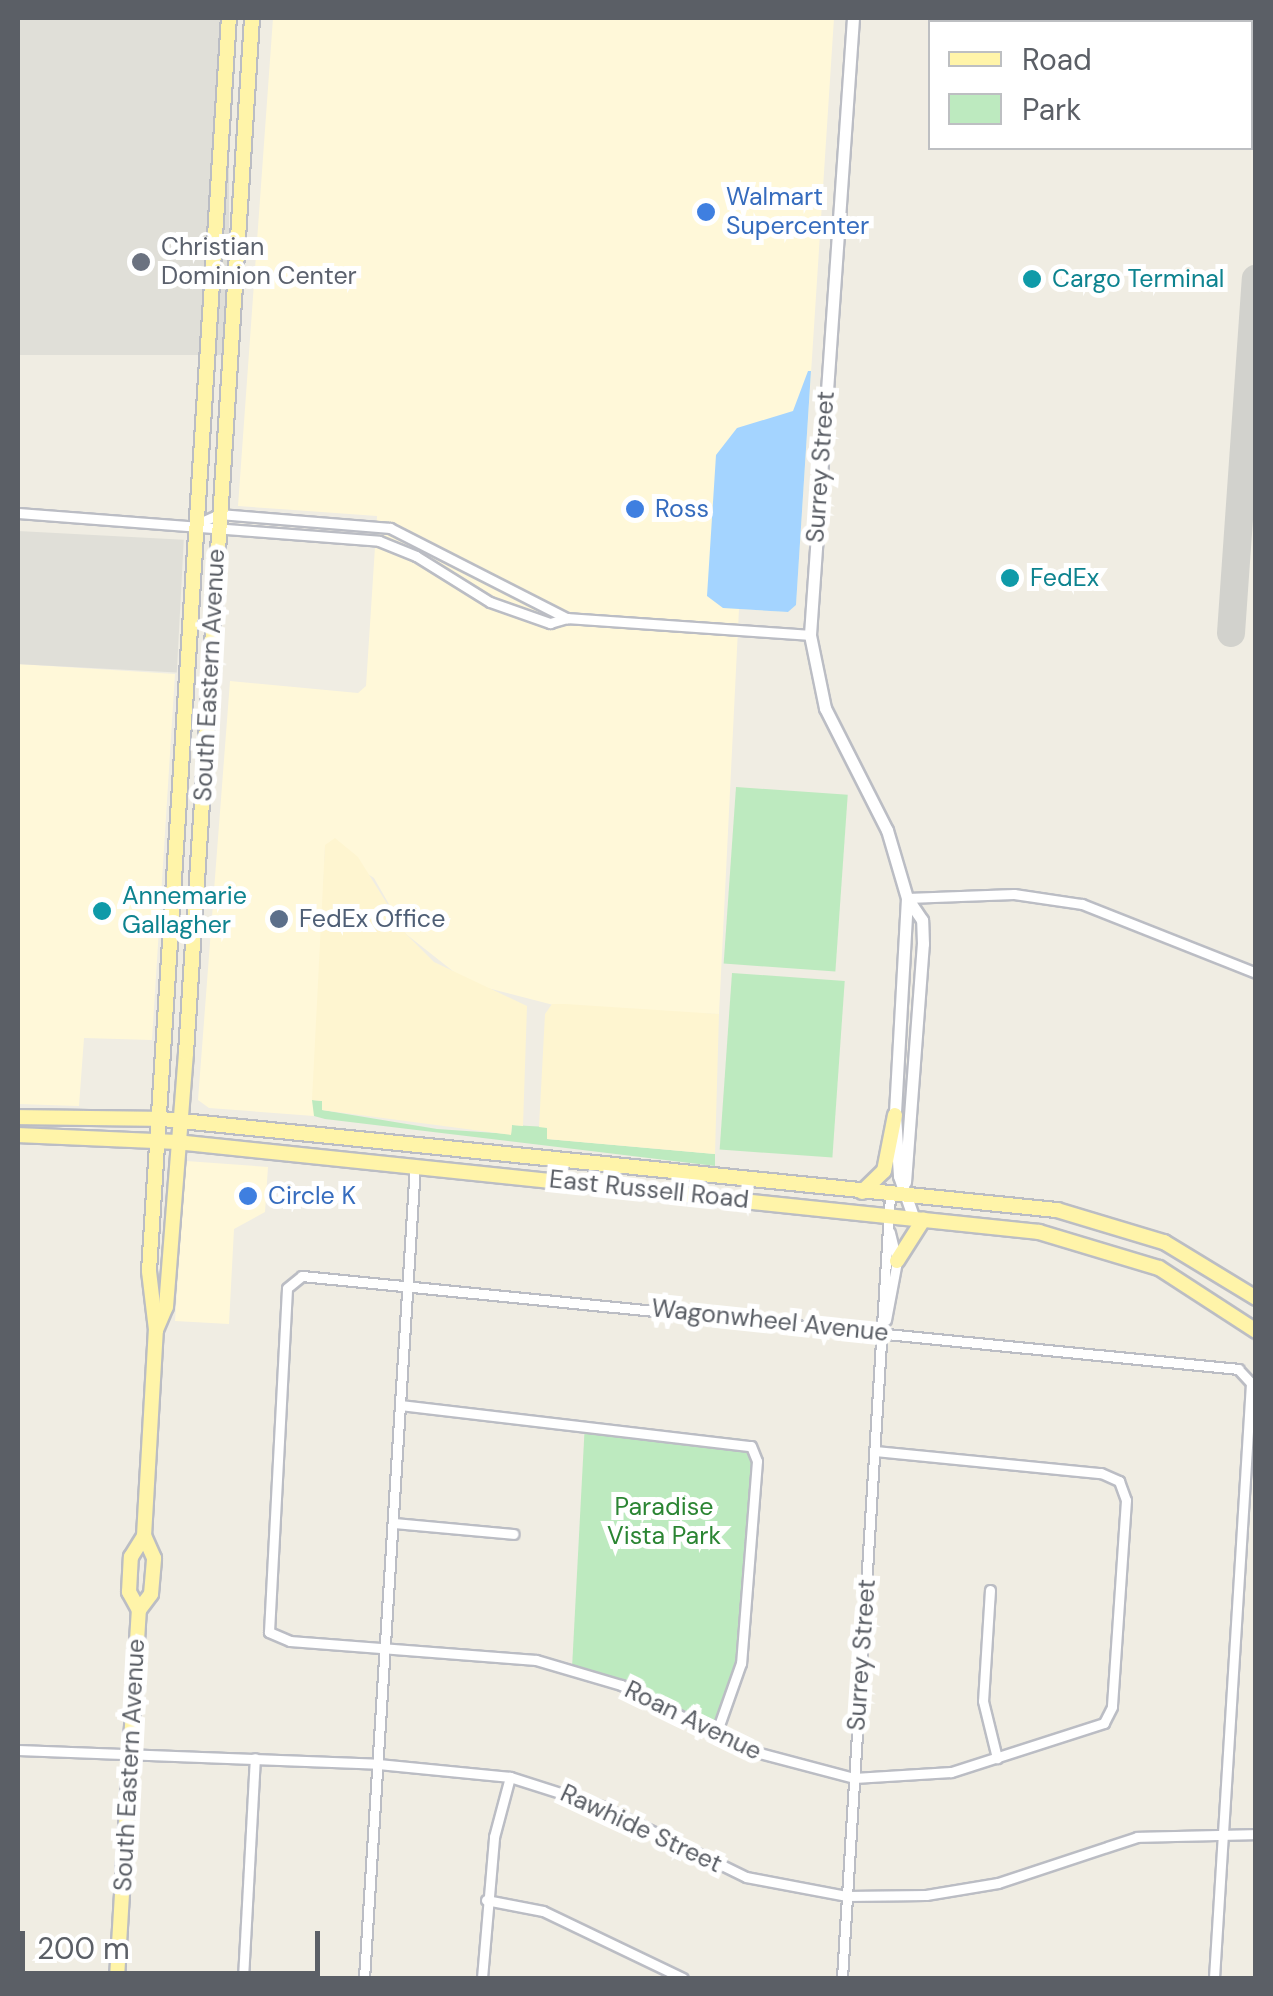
<!DOCTYPE html>
<style>
body{margin:0}
#map{position:relative;width:1273px;height:1996px;overflow:hidden;background:#f0ede3;font-family:"DM Sans",sans-serif}
div>[style]{position:absolute}
[style*='--x']{left:calc(var(--x)*1px);top:calc(var(--y)*1px);width:calc(var(--w)*1px);rotate:calc(var(--a)*1deg)}
.commercial>*{inset:0;background:#fff8d9}
.industrial>*{inset:0;background:#e0dfd8;transform-origin:0 0}
.green>*{inset:0;background:#bdeabf;transform-origin:0 0}
.sand>*{inset:0;background:#fef5d0}
.water>*{inset:0;background:#a4d4ff}
.taxiway>*{height:28px;margin:-14px;padding:0 14px;transform-origin:14px;border-radius:14px;background:#d2d2cd}
.roads{filter:drop-shadow(2px 0 #bbbdc4) drop-shadow(-2px 0 #bbbdc4) drop-shadow(0 2px #bbbdc4) drop-shadow(0 -2px #bbbdc4)}
.minor>*{height:9px;margin:-4.5px;padding:0 4.5px;transform-origin:4.5px;border-radius:4.5px;background:#fff}
.tertiary>*{height:11px;margin:-5.5px;padding:0 5.5px;transform-origin:5.5px;border-radius:5.5px;background:#fff}
.primary>*{height:14px;margin:-7px;padding:0 7px;transform-origin:7px;border-radius:7px;background:#fff4a9}
.dots>*{width:28px;height:28px;translate:-50% -50%;box-sizing:border-box;border:5px solid #fff;border-radius:50%}
span{translate:-50% -50%;white-space:nowrap;text-align:center;line-height:1.15;-webkit-text-stroke:10px #fff;paint-order:stroke}
.shop-label{font-size:25px;color:#366cbe}
.left{translate:0 -50%;text-align:left}
.worship-label{font-size:25px;color:#5b616d}
.culture-label{font-size:25px;color:#0d838f}
.street-label{font-size:25px;color:#5b5f66}
.service-label{font-size:25px;color:#4e5e75}
.park-label{font-size:25px;color:#2b8533}
.frame{position:absolute;inset:0;border:20px solid #5b5f66;pointer-events:none}
.legend{position:absolute;left:928px;top:20px;width:325px;height:130px;box-sizing:border-box;background:#fff;border:2px solid #bdbfc2;margin:0;padding:12px 18px;list-style:none;font-size:30px;color:#5b5f66}
.legend li{display:flex;align-items:center;gap:20px;height:50px}
.legend b{width:50px;border:2px solid #bdbfc2}
.scale{position:absolute;left:20px;top:1931px;width:300px;height:45px;box-sizing:border-box;border:5px solid #5b5f66;border-top:0;padding-left:12px;font-size:30px;line-height:35px;white-space:nowrap;color:#5b5f66;-webkit-text-stroke:8px #fff;paint-order:stroke}
</style>
<div id="map">
<div class="commercial">
<i style="clip-path:polygon(273px 18px,834px 18px,796px 605px,788px 612px,739px 609px,719px 1014px,565px 1008px,468px 983px,406px 934px,374px 878px,325px 846px,314px 1116px,209px 1108px,198px 1100px,230px 681px,358px 693px,366px 686px,377px 516px,238px 506px)"></i>
<i style="clip-path:polygon(18px 664px,175px 674px,152px 1040px,84px 1038px,79px 1106px,18px 1104px)"></i>
<i style="clip-path:polygon(186px 1161px,268px 1167px,265px 1212px,234px 1229px,229px 1324px,175px 1321px)"></i>
</div>
<div class="industrial">
<i style="left:18px;top:18px;width:211px;height:337px"></i>
<i style="left:18px;top:531px;width:166px;height:133px;rotate:3deg"></i>
</div>
<div class="green">
<i style="left:736px;top:787px;width:112px;height:177px;rotate:4deg"></i>
<i style="left:732px;top:973px;width:113px;height:177px;rotate:4deg"></i>
<i style="clip-path:polygon(312px 1100px,322px 1101px,322px 1110px,437px 1129px,511px 1134px,512px 1125px,547px 1127px,547px 1139px,715px 1154px,715px 1166px,325px 1119px,314px 1116px)"></i>
<i style="clip-path:polygon(585px 1422px,743px 1439px,754px 1451px,742px 1635px,731px 1690px,711px 1730px,572px 1668px)"></i>
</div>
<div class="sand">
<i style="clip-path:polygon(335px 838px,358px 857px,406px 934px,434px 962px,527px 1006px,523px 1126px,512px 1125px,511px 1135px,322px 1110px,322px 1101px,312px 1100px,325px 845px)"></i>
<i style="clip-path:polygon(565px 1004px,719px 1014px,715px 1154px,547px 1139px,547px 1128px,539px 1127px,545px 1014px,552px 1004px)"></i>
</div>
<div class="water">
<i style="clip-path:polygon(808px 371px,811px 371px,796px 605px,788px 612px,723px 608px,707px 596px,716px 455px,737px 428px,793px 411px)"></i>
</div>
<div class="taxiway">
<i style="--x:1231;--y:633;--w:355;--a:-86"></i>
</div>
<div class="roads">
<div class="minor">
<i style="--x:18;--y:513;--w:362;--a:4.4"></i>
<i style="--x:379;--y:541;--w:40;--a:22"></i>
<i style="--x:416;--y:556;--w:87;--a:31.9"></i>
<i style="--x:490;--y:602;--w:64;--a:19.3"></i>
<i style="--x:550;--y:623;--w:18;--a:-16"></i>
<i style="--x:567;--y:618;--w:244;--a:4"></i>
<i style="--x:199;--y:523;--w:22;--a:-24"></i>
<i style="--x:219;--y:514;--w:172;--a:4.7"></i>
<i style="--x:390;--y:528;--w:199;--a:27"></i>
<i style="--x:907;--y:898;--w:107;--a:-2.1"></i>
<i style="--x:1014;--y:894;--w:69;--a:8.4"></i>
<i style="--x:1082;--y:904;--w:187;--a:21.6"></i>
<i style="--x:886;--y:1320;--w:60;--a:-79.4"></i>
<i style="--x:897;--y:1261;--w:30;--a:-104"></i>
<i style="--x:400;--y:1405;--w:353;--a:6.7"></i>
<i style="--x:751;--y:1446;--w:16;--a:68"></i>
<i style="--x:757;--y:1461;--w:203;--a:94.5"></i>
<i style="--x:741;--y:1663;--w:75;--a:109.4"></i>
<i style="--x:875;--y:1451;--w:227;--a:5.6"></i>
<i style="--x:1101;--y:1473;--w:20;--a:24"></i>
<i style="--x:1119;--y:1481;--w:20;--a:70"></i>
<i style="--x:1126;--y:1500;--w:207;--a:93.9"></i>
<i style="--x:1112;--y:1707;--w:18;--a:117"></i>
<i style="--x:1104;--y:1723;--w:161;--a:162.2"></i>
<i style="--x:951;--y:1772;--w:97;--a:176.5"></i>
<i style="--x:854;--y:1778;--w:114;--a:-165.2"></i>
<i style="--x:744;--y:1749;--w:139;--a:-152.5"></i>
<i style="--x:621;--y:1685;--w:89;--a:-163.6"></i>
<i style="--x:536;--y:1660;--w:247;--a:-175.6"></i>
<i style="--x:290;--y:1641;--w:23;--a:-157"></i>
<i style="--x:269;--y:1632;--w:344;--a:-87"></i>
<i style="--x:287;--y:1288;--w:19;--a:-39"></i>
<i style="--x:302;--y:1276;--w:941;--a:5.67"></i>
<i style="--x:1238;--y:1369;--w:19;--a:47"></i>
<i style="--x:1251;--y:1383;--w:596;--a:93.56"></i>
<i style="--x:393;--y:1523;--w:121;--a:5.2"></i>
<i style="--x:990;--y:1590;--w:111;--a:93.6"></i>
<i style="--x:983;--y:1701;--w:59;--a:76.2"></i>
<i style="--x:18;--y:1750;--w:360;--a:2.2"></i>
<i style="--x:378;--y:1764;--w:133;--a:5.6"></i>
<i style="--x:510;--y:1777;--w:96;--a:17.7"></i>
<i style="--x:601;--y:1806;--w:161;--a:26.1"></i>
<i style="--x:746;--y:1877;--w:103;--a:10.7"></i>
<i style="--x:847;--y:1896;--w:79;--a:-0.7"></i>
<i style="--x:926;--y:1895;--w:73;--a:-9.5"></i>
<i style="--x:998;--y:1883;--w:146;--a:-18.3"></i>
<i style="--x:1137;--y:1837;--w:119;--a:-1.4"></i>
<i style="--x:486;--y:1900;--w:58;--a:10.9"></i>
<i style="--x:543;--y:1911;--w:155;--a:25.6"></i>
<i style="--x:243;--y:1978;--w:220;--a:-86.9"></i>
<i style="--x:364;--y:1978;--w:814;--a:-86.41"></i>
<i style="--x:482;--y:1978;--w:142;--a:-85.1"></i>
<i style="--x:494;--y:1837;--w:62;--a:-75.1"></i>
<i style="--x:842;--y:1978;--w:784;--a:-86.49"></i>
</div>
<div class="tertiary">
<i style="--x:853;--y:18;--w:618;--a:93.99"></i>
<i style="--x:810;--y:635;--w:75;--a:78.4"></i>
<i style="--x:825;--y:708;--w:137;--a:63.1"></i>
<i style="--x:887;--y:830;--w:71;--a:73.6"></i>
<i style="--x:907;--y:898;--w:217;--a:93.2"></i>
<i style="--x:895;--y:1115;--w:61;--a:86.2"></i>
<i style="--x:899;--y:1176;--w:46;--a:70.8"></i>
<i style="--x:905;--y:1182;--w:239;--a:-85.7"></i>
<i style="--x:923;--y:944;--w:24;--a:-92"></i>
<i style="--x:922;--y:920;--w:27;--a:-124"></i>
</div>
<div class="primary">
<i style="--x:18;--y:1117;--w:144;--a:0.8"></i>
<i style="--x:162;--y:1119;--w:900;--a:5.81"></i>
<i style="--x:1057;--y:1210;--w:112;--a:16.7"></i>
<i style="--x:1164;--y:1242;--w:108;--a:31.3"></i>
<i style="--x:18;--y:1135;--w:158;--a:2.5"></i>
<i style="--x:176;--y:1142;--w:868;--a:5.95"></i>
<i style="--x:1039;--y:1232;--w:125;--a:16.7"></i>
<i style="--x:1159;--y:1268;--w:116;--a:33"></i>
<i style="--x:862;--y:1192;--w:30;--a:-44"></i>
<i style="--x:884;--y:1171;--w:57;--a:-78.9"></i>
<i style="--x:897;--y:1261;--w:49;--a:-57.6"></i>
<i style="--x:156;--y:1330;--w:25;--a:-67"></i>
<i style="--x:166;--y:1307;--w:255;--a:-85.5"></i>
<i style="--x:186;--y:1053;--w:1037;--a:-86.35"></i>
<i style="--x:139;--y:1610;--w:20;--a:-53"></i>
<i style="--x:151;--y:1594;--w:36;--a:-85"></i>
<i style="--x:154;--y:1558;--w:24;--a:-114"></i>
<i style="--x:144;--y:1536;--w:206;--a:-86.7"></i>
<i style="--x:156;--y:1330;--w:59;--a:-96.8"></i>
<i style="--x:149;--y:1271;--w:1256;--a:-86.35"></i>
<i style="--x:117;--y:1978;--w:369;--a:-86.6"></i>
<i style="--x:139;--y:1610;--w:21;--a:-119"></i>
<i style="--x:129;--y:1592;--w:35;--a:-87"></i>
<i style="--x:131;--y:1557;--w:25;--a:-58"></i>
</div>
</div>
<div class="dots">
<i style="left:706px;top:212px;background:#3f7fe0"></i>
<i style="left:141px;top:262px;background:#6b7280"></i>
<i style="left:1032px;top:279px;background:#0f9aa8"></i>
<i style="left:635px;top:509px;background:#3f7fe0"></i>
<i style="left:1010px;top:578px;background:#0f9aa8"></i>
<i style="left:102px;top:911px;background:#0f9aa8"></i>
<i style="left:279px;top:919px;background:#5c6f8a"></i>
<i style="left:248px;top:1196px;background:#3f7fe0"></i>
</div>
<div class="shop-label">
<span class="left" style="left:726px;top:212px">Walmart<br>Supercenter</span>
<span class="left" style="left:655px;top:509px">Ross</span>
<span class="left" style="left:268px;top:1196px">Circle K</span>
</div>
<div class="worship-label">
<span class="left" style="left:161px;top:262px">Christian<br>Dominion Center</span>
</div>
<div class="culture-label">
<span class="left" style="left:1052px;top:279px">Cargo Terminal</span>
<span class="left" style="left:1030px;top:578px">FedEx</span>
<span class="left" style="left:122px;top:911px">Annemarie<br>Gallagher</span>
</div>
<div class="street-label">
<span style="left:821px;top:467px;rotate:-86deg">Surrey Street</span>
<span style="left:210px;top:675px;rotate:-87deg">South Eastern Avenue</span>
<span style="left:649px;top:1190px;rotate:6deg">East Russell Road</span>
<span style="left:770px;top:1321px;rotate:6deg">Wagonwheel Avenue</span>
<span style="left:862px;top:1655px;rotate:-86deg">Surrey Street</span>
<span style="left:693px;top:1721px;rotate:26deg">Roan Avenue</span>
<span style="left:130px;top:1765px;rotate:-87deg">South Eastern Avenue</span>
<span style="left:641px;top:1829px;rotate:25deg">Rawhide Street</span>
</div>
<div class="service-label">
<span class="left" style="left:299px;top:919px">FedEx Office</span>
</div>
<div class="park-label">
<span style="left:664px;top:1522px">Paradise<br>Vista Park</span>
</div>
<div class="frame"></div>
<ul class="legend">
<li><b style="height:12px;background:#fff4a9"></b>Road</li>
<li><b style="height:28px;background:#bdeabf"></b>Park</li>
</ul>
<div class="scale">200 m</div>
</div>
